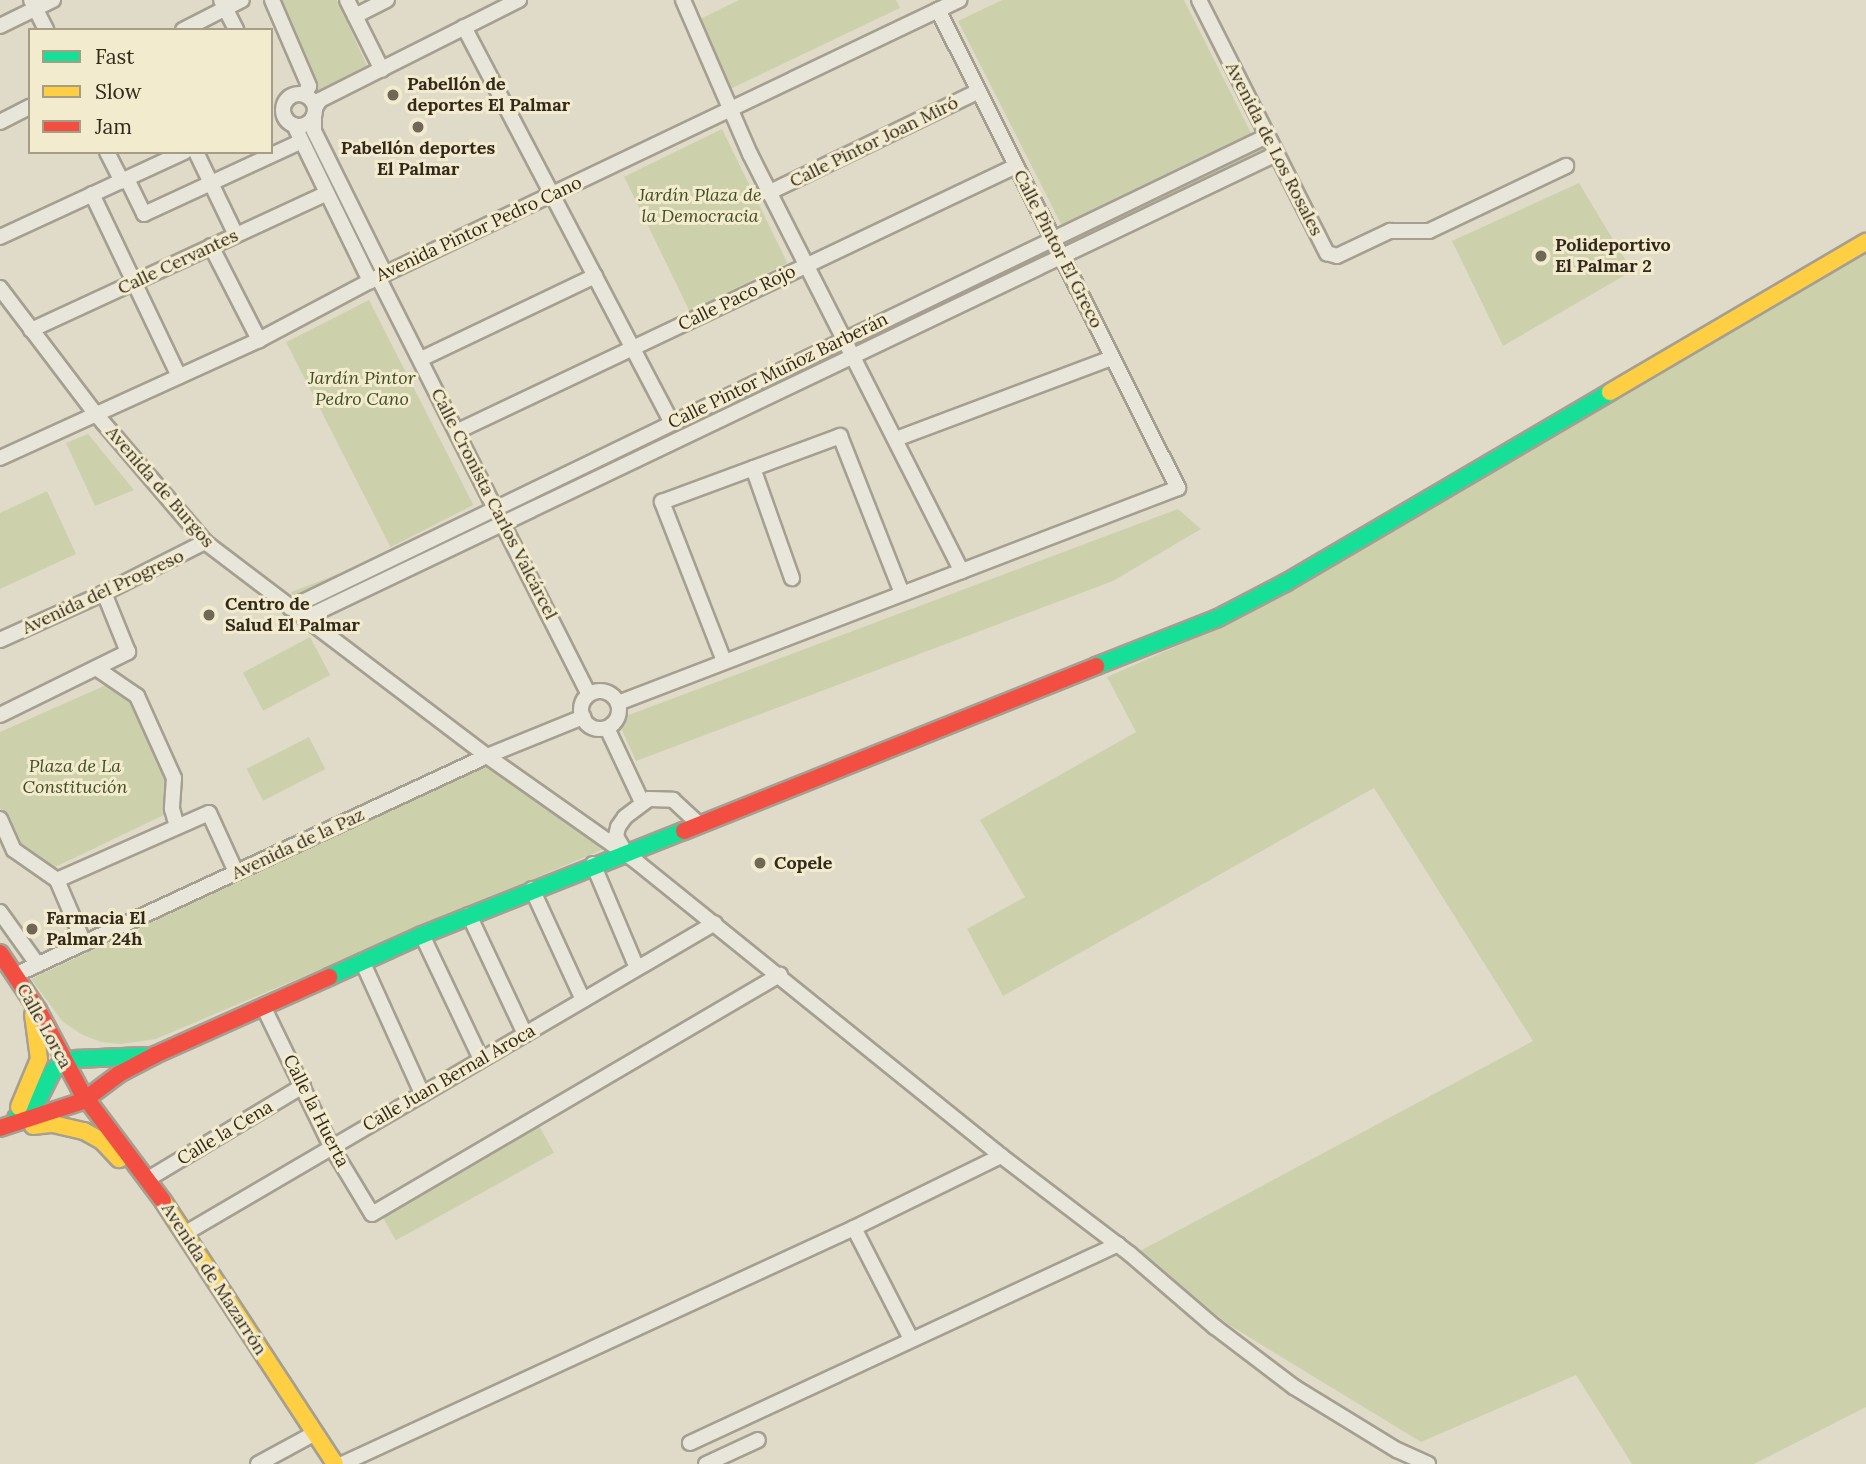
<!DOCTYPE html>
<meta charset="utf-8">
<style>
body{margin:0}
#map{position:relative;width:1866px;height:1464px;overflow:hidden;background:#e0dbc8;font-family:Lora,serif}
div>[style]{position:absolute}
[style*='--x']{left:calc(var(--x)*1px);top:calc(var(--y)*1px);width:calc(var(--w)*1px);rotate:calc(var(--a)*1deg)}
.green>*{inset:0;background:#cdd1ab;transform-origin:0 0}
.roads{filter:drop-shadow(2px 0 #a59f92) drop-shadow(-2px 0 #a59f92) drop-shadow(0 2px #a59f92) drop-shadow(0 -2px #a59f92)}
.street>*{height:14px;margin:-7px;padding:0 7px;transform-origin:7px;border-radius:7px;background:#e8e5da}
.street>.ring{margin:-7px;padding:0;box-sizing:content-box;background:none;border:14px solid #e8e5da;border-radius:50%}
.fast>*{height:16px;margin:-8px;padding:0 8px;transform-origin:8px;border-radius:8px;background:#16e098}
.slow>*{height:16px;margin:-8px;padding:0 8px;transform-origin:8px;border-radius:8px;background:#ffcf43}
.jam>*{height:16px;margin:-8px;padding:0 8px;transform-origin:8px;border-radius:8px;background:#f24e42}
.dots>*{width:19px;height:19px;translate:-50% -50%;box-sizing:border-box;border:4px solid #f3ebcd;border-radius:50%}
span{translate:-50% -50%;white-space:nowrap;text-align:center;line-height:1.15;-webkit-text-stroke:6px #f3ebcd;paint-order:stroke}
.poi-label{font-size:18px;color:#32281c;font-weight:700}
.left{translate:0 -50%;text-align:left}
.street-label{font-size:18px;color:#32281c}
.park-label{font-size:18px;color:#404e23;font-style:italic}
.legend{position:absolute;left:28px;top:28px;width:245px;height:126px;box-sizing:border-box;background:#f3ebcd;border:2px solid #a69d86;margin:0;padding:9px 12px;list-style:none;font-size:21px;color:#32281c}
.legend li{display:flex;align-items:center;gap:14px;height:35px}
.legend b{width:35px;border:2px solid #a69d86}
</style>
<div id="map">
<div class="green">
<i style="clip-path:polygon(278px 0,337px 0,369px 70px,317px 95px)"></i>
<i style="clip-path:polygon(739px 0,896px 0,900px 8px,726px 91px,694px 22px)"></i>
<i style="clip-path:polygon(1002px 0,1184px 0,1252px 135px,1062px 226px,958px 21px)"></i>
<i style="left:722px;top:129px;width:149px;height:109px;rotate:64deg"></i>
<i style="clip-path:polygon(1265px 142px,1270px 153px,1064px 250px,1060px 243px)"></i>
<i style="clip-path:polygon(1579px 183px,1632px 271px,1503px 346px,1452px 241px)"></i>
<i style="left:1048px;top:248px;width:9px;height:219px;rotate:63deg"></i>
<i style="clip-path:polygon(1866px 248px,1866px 1407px,1754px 1464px,1632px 1464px,1576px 1375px,1421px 1442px,1229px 1325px,1138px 1252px,1533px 1041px,1374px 788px,1003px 996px,967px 929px,1025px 897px,980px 820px,1136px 732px,1107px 677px,1238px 619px)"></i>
<i style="left:369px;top:300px;width:230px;height:93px;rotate:63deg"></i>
<i style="clip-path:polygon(838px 346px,843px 356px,503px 517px,500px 511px)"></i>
<i style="clip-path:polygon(88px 434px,134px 490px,95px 506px,66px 443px)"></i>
<i style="clip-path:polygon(47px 491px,76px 554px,0 589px,0 513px)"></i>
<i style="clip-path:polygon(1178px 509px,1201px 529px,1113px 581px,636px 761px,621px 728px,626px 716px)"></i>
<i style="left:489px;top:516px;width:9px;height:212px;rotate:69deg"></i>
<i style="left:310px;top:637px;width:43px;height:76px;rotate:62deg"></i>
<i style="clip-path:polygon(106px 685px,135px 701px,169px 779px,166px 814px,53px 868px,18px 847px,0 808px,0 732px)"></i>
<i style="left:309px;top:737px;width:36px;height:70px;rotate:63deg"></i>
<i style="clip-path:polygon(485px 766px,604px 849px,156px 1039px,121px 1044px,101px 1042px,83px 1035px,63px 1022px,31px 979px)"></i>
<i style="left:538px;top:1124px;width:33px;height:181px;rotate:61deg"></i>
</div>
<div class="roads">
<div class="street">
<i style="--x:31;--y:0;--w:34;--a:63"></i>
<i style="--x:221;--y:0;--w:34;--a:63"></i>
<i style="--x:272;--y:0;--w:94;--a:66.7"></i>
<i style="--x:309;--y:86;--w:10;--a:119"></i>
<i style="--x:347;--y:0;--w:78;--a:63.4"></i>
<i style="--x:683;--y:0;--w:168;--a:66.5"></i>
<i style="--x:750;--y:154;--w:468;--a:63.1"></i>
<i style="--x:1199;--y:0;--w:284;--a:63.2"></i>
<i style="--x:1327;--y:253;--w:10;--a:17"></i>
<i style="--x:1337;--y:256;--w:59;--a:-25.3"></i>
<i style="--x:1390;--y:231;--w:39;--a:0"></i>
<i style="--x:1429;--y:231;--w:152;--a:-25.4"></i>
<i style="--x:355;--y:16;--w:36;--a:-27"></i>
<i style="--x:0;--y:26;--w:59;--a:-26.1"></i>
<i style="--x:464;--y:27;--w:446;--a:62.3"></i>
<i style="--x:183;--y:30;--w:66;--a:-27"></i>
<i class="ring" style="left:283px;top:94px;width:18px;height:18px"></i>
<i style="--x:315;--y:108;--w:9;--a:-58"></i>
<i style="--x:320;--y:100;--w:223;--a:-26.7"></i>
<i style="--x:314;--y:115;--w:16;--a:90"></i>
<i style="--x:314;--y:131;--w:160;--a:63.6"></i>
<i style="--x:0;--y:122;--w:34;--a:-27"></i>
<i style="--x:294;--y:125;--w:174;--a:64"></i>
<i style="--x:107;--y:152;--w:33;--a:63"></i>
<i style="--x:196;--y:152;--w:92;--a:64.3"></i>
<i style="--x:127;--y:179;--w:39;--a:64"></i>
<i style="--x:144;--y:214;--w:172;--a:-24.8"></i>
<i style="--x:768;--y:193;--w:234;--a:-25.8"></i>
<i style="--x:92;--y:194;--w:202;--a:64.5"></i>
<i style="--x:0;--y:237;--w:203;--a:-24.8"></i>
<i style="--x:211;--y:246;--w:106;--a:62.9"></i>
<i style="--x:378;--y:277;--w:467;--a:63.2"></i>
<i style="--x:0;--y:288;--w:157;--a:52.8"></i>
<i style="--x:95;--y:413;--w:170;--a:49.5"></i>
<i style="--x:205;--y:542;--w:354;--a:37.2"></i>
<i style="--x:487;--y:756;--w:184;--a:35.2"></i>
<i style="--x:637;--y:862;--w:461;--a:38.9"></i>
<i style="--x:996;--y:1152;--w:168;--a:37.3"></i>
<i style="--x:1130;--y:1254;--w:112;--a:40.7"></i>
<i style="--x:1215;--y:1327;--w:99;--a:37.2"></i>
<i style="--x:1294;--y:1387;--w:121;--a:31.5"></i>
<i style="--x:1397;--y:1450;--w:34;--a:24"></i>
<i style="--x:31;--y:330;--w:325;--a:-24.8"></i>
<i style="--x:421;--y:359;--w:193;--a:-25.5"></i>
<i style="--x:458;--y:431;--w:618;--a:-25.4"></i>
<i style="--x:896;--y:439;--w:231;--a:-20.6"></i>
<i style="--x:0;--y:458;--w:285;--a:-24.5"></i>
<i style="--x:259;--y:340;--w:126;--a:-28"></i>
<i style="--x:370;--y:281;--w:653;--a:-25.5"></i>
<i style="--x:753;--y:468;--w:117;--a:70.5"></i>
<i style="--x:290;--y:608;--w:1085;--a:-25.79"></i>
<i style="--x:305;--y:618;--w:1076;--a:-25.54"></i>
<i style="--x:0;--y:640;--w:114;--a:-24.3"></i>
<i style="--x:104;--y:593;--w:113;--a:-26.8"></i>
<i style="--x:724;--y:661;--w:171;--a:-111.3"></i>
<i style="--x:662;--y:502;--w:190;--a:-20.3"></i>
<i style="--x:840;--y:436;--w:169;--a:68.5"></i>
<i style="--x:96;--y:668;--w:50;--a:34.3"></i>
<i style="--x:137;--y:696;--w:90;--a:65.7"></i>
<i style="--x:174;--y:778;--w:31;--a:94"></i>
<i style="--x:172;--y:809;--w:18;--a:74"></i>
<i class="ring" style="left:581px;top:691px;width:24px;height:24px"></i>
<i style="--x:618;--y:703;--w:600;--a:-21"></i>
<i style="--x:1178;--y:488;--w:535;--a:-116.66"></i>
<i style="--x:0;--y:715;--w:143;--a:-26.2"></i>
<i style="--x:128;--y:652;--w:64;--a:-112.1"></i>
<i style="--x:607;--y:728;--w:82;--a:64.7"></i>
<i style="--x:0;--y:819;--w:34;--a:66"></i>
<i style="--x:14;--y:850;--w:52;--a:34.9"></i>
<i style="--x:57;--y:880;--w:69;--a:66.8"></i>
<i style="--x:624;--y:850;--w:16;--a:-120"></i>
<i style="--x:616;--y:836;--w:9;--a:-77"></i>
<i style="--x:618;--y:827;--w:12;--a:-55"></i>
<i style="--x:625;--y:817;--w:30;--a:-37"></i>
<i style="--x:649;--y:799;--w:24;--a:2"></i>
<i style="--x:673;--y:800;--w:34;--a:43"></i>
<i style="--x:593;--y:864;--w:113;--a:67.1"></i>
<i style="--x:57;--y:880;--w:166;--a:-23.8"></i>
<i style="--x:209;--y:813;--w:65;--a:65.4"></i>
<i style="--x:532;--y:889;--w:122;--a:65.3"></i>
<i style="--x:0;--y:912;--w:65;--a:54.4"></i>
<i style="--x:469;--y:915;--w:132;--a:64.8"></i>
<i style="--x:422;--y:935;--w:137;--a:64.6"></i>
<i style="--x:362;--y:961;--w:145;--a:65.6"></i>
<i style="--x:15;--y:975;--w:520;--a:-24.89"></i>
<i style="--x:487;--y:756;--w:104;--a:-22.1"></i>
<i style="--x:263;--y:1006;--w:156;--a:64.1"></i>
<i style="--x:331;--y:1146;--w:79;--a:58.9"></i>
<i style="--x:372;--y:1214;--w:473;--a:-30.4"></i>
<i style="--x:148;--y:1179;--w:181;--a:-31"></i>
<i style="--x:854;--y:1228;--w:125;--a:62.8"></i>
<i style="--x:184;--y:1234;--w:615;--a:-30.36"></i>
<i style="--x:690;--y:1443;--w:472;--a:-24.9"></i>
<i style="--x:258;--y:1464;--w:65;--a:-28.5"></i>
<i style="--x:342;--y:1464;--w:564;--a:-24.75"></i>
<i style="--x:854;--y:1228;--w:164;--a:-26.1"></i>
<i style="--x:706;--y:1464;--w:57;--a:-24.8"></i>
</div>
<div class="fast">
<i style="--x:1096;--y:666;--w:131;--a:-21.5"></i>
<i style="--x:1218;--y:618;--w:76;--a:-27.6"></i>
<i style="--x:1285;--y:583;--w:377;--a:-30.4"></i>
<i style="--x:329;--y:977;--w:102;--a:-24.3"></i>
<i style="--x:422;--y:935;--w:282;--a:-21.7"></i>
<i style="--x:16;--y:1118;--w:30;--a:-41"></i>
<i style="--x:39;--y:1098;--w:30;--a:-63"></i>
<i style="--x:53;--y:1071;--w:12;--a:-42"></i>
<i style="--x:62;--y:1063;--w:15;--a:-16"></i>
<i style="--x:76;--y:1059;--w:68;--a:-2.5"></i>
</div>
<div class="slow">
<i style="--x:1610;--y:392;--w:297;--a:-30.4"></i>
<i style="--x:19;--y:1107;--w:52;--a:-67.4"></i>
<i style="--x:39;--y:1059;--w:45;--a:-97.6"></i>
<i style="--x:33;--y:1126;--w:20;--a:-6"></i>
<i style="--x:53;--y:1124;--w:32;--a:13"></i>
<i style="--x:84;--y:1131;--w:21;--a:29"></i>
<i style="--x:102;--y:1141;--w:25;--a:47"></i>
<i style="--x:163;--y:1201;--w:314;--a:56.8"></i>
</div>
<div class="jam">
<i style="--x:684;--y:831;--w:444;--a:-21.8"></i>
<i style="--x:0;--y:953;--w:69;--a:56.3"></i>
<i style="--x:38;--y:1010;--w:94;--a:62.1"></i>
<i style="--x:82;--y:1093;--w:135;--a:53.1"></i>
<i style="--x:0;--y:1128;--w:87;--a:-18"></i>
<i style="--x:83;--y:1101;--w:45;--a:-36.9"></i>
<i style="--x:119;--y:1074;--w:41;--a:-27.8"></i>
<i style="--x:155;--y:1055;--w:191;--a:-24.1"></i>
</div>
</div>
<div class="dots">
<i style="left:393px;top:95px;background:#6f6758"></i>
<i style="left:418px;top:127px;background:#6f6758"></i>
<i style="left:1541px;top:256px;background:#6f6758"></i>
<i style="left:209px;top:615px;background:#6f6758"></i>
<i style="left:760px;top:863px;background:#6f6758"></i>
<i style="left:32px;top:929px;background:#6f6758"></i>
</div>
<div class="poi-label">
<span class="left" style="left:407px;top:95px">Pabellón de<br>deportes El Palmar</span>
<span style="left:418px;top:159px">Pabellón deportes<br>El Palmar</span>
<span class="left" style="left:1555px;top:256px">Polideportivo<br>El Palmar 2</span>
<span class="left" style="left:225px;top:615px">Centro de<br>Salud El Palmar</span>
<span class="left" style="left:774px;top:863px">Copele</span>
<span class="left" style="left:46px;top:929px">Farmacia El<br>Palmar 24h</span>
</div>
<div class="street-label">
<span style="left:874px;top:142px;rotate:-26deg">Calle Pintor Joan Miró</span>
<span style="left:1274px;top:149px;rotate:63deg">Avenida de Los Rosales</span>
<span style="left:479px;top:229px;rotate:-25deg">Avenida Pintor Pedro Cano</span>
<span style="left:1058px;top:249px;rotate:63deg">Calle Pintor El Greco</span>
<span style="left:178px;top:262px;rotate:-25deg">Calle Cervantes</span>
<span style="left:737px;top:298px;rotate:-26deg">Calle Paco Rojo</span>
<span style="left:778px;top:371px;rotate:-26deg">Calle Pintor Muñoz Barberán</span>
<span style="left:160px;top:487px;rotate:49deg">Avenida de Burgos</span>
<span style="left:494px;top:504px;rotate:63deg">Calle Cronista Carlos Valcárcel</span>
<span style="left:103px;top:592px;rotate:-25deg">Avenida del Progreso</span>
<span style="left:298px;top:844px;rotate:-25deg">Avenida de la Paz</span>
<span style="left:44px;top:1026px;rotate:61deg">Calle Lorca</span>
<span style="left:449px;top:1078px;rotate:-30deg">Calle Juan Bernal Aroca</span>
<span style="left:316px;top:1111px;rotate:63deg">Calle la Huerta</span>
<span style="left:225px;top:1133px;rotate:-31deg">Calle la Cena</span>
<span style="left:214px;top:1279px;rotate:57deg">Avenida de Mazarrón</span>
</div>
<div class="park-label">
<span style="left:700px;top:206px">Jardín Plaza de<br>la Democracia</span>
<span style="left:362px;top:389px">Jardín Pintor<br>Pedro Cano</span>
<span style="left:75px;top:777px">Plaza de La<br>Constitución</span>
</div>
<ul class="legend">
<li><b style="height:9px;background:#16e098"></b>Fast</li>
<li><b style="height:9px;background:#ffcf43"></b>Slow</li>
<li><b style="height:9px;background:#f24e42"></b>Jam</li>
</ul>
</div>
